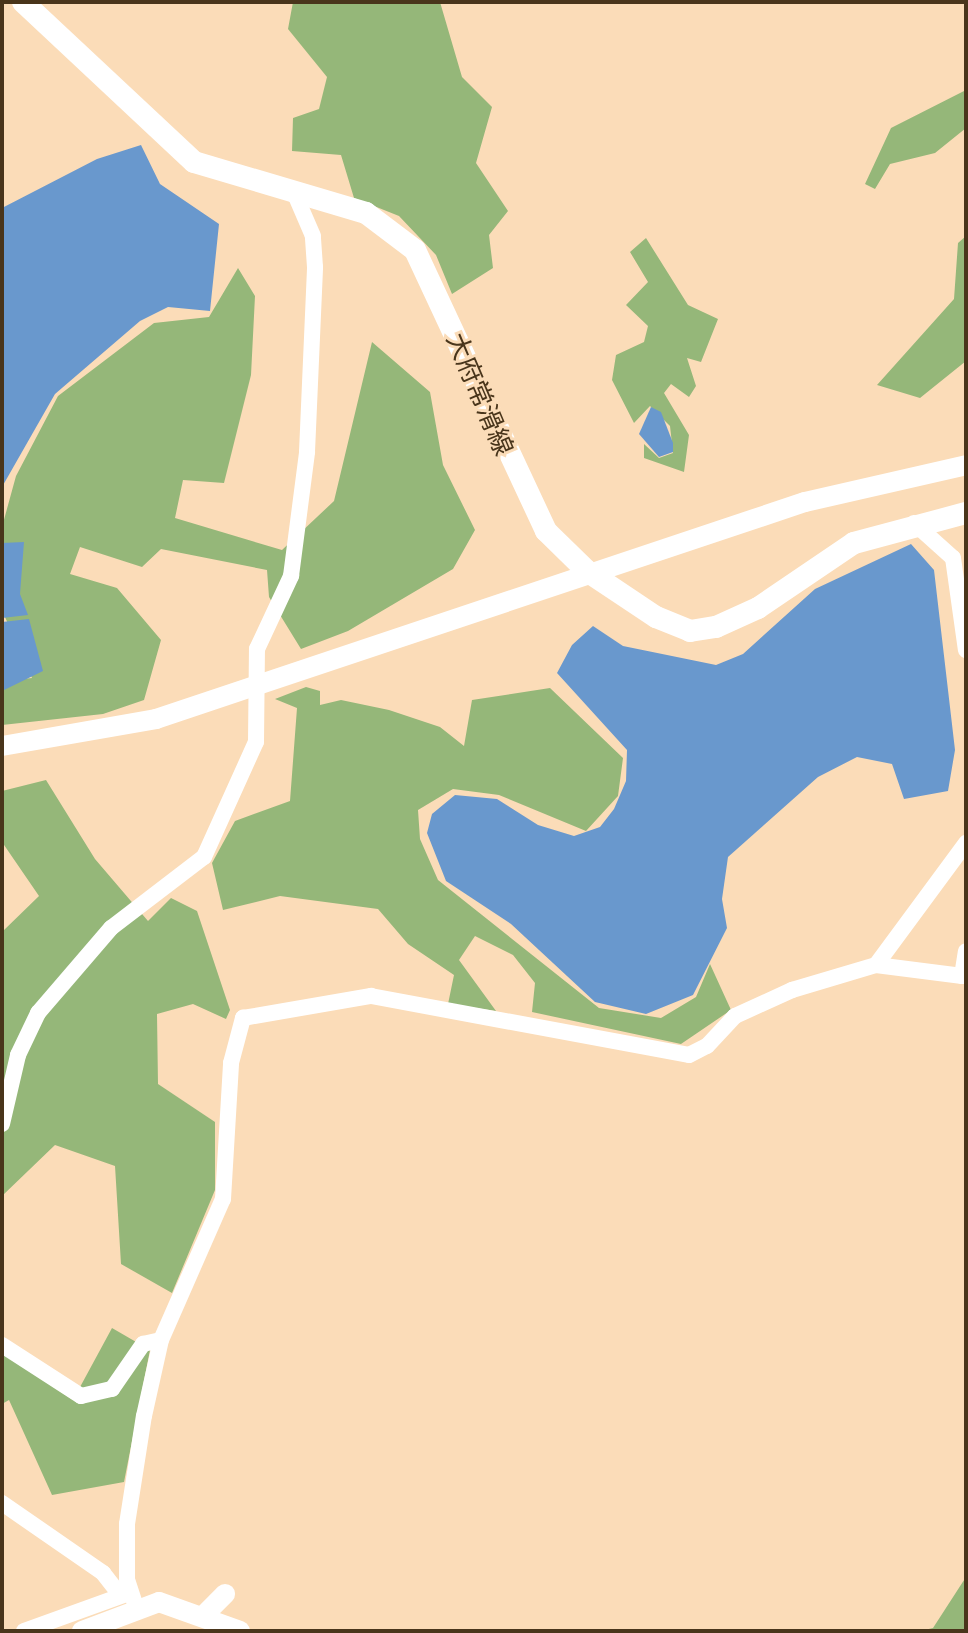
<!DOCTYPE html>
<meta charset="utf-8">
<style>
body{margin:0}
#map{position:relative;width:968px;height:1633px;overflow:hidden;background:#fbdcb8;font-family:"Open Sans","Noto Sans JP",sans-serif}
div>[style]{position:absolute}
[style*='--x']{left:calc(var(--x)*1px);top:calc(var(--y)*1px);width:calc(var(--w)*1px);rotate:calc(var(--a)*1deg)}
.forest>*{inset:0;background:#95b779}
.water>*{inset:0;background:#6998cd}
.minor>*{height:16px;margin:-8px;padding:0 8px;transform-origin:8px;border-radius:8px;background:#fff}
.tertiary>*{height:20px;margin:-10px;padding:0 10px;transform-origin:10px;border-radius:10px;background:#fff}
.secondary>*{height:22px;margin:-11px;padding:0 11px;transform-origin:11px;border-radius:11px;background:#fff}
span{translate:-50% -50%;white-space:nowrap;text-align:center;line-height:1.15;-webkit-text-stroke:6px #fbdcb8;paint-order:stroke}
.street-label{font-size:26px;color:#49351b}
.frame{position:absolute;inset:0;border:4px solid #49351b;pointer-events:none}
</style>
<div id="map">
<div class="forest">
<i style="clip-path:polygon(293px 2px,440px 2px,462px 77px,492px 107px,476px 163px,508px 211px,489px 235px,493px 268px,452px 294px,436px 255px,399px 216px,354px 198px,341px 155px,292px 151px,293px 118px,319px 109px,327px 77px,288px 29px)"></i>
<i style="clip-path:polygon(966px 90px,966px 128px,935px 153px,890px 164px,875px 189px,865px 184px,891px 128px)"></i>
<i style="clip-path:polygon(966px 236px,966px 361px,920px 398px,877px 385px,954px 299px,958px 243px)"></i>
<i style="clip-path:polygon(646px 238px,688px 305px,718px 319px,701px 362px,687px 358px,696px 386px,689px 397px,671px 384px,664px 393px,689px 435px,684px 472px,644px 458px,644px 444px,659px 458px,673px 453px,670px 426px,650px 406px,634px 423px,612px 380px,616px 355px,644px 342px,648px 326px,626px 305px,648px 282px,630px 252px)"></i>
<i style="clip-path:polygon(238px 268px,255px 296px,251px 375px,224px 483px,183px 480px,175px 518px,282px 550px,334px 501px,372px 342px,430px 392px,443px 465px,475px 530px,453px 569px,348px 631px,301px 649px,269px 597px,267px 570px,161px 549px,142px 567px,80px 547px,70px 574px,117px 588px,161px 640px,144px 700px,103px 714px,2px 725px,2px 681px,32px 678px,5px 617px,2px 527px,16px 476px,58px 396px,154px 323px,209px 317px)"></i>
<i style="clip-path:polygon(306px 687px,320px 691px,320px 705px,341px 700px,389px 710px,440px 727px,464px 746px,472px 700px,550px 688px,623px 758px,618px 796px,586px 831px,499px 795px,453px 789px,418px 810px,420px 839px,438px 880px,599px 1008px,661px 1018px,696px 997px,710px 964px,731px 1010px,681px 1044px,532px 1012px,535px 983px,513px 955px,475px 936px,459px 960px,496px 1011px,448px 1004px,454px 975px,408px 944px,378px 909px,280px 896px,223px 910px,212px 863px,235px 821px,290px 801px,297px 708px,275px 699px)"></i>
<i style="clip-path:polygon(46px 780px,95px 859px,148px 921px,171px 898px,197px 911px,230px 1010px,226px 1019px,193px 1004px,157px 1014px,158px 1084px,215px 1122px,215px 1190px,172px 1293px,121px 1264px,115px 1166px,55px 1145px,2px 1196px,2px 932px,39px 896px,2px 842px,2px 791px)"></i>
<i style="clip-path:polygon(112px 1328px,150px 1350px,124px 1482px,52px 1495px,9px 1400px,2px 1404px,2px 1353px,73px 1400px)"></i>
<i style="clip-path:polygon(966px 1577px,966px 1631px,920px 1631px,933px 1628px)"></i>
</div>
<div class="water">
<i style="clip-path:polygon(141px 145px,160px 184px,219px 224px,210px 311px,168px 307px,140px 321px,55px 394px,2px 487px,2px 208px,97px 159px)"></i>
<i style="clip-path:polygon(651px 407px,661px 412px,673px 443px,673px 452px,659px 457px,639px 434px)"></i>
<i style="clip-path:polygon(24px 542px,20px 594px,28px 615px,2px 618px,2px 543px)"></i>
<i style="clip-path:polygon(911px 544px,934px 570px,955px 750px,948px 791px,904px 799px,892px 764px,857px 757px,818px 777px,728px 857px,722px 899px,727px 928px,693px 995px,646px 1014px,595px 1002px,511px 924px,446px 881px,427px 833px,432px 814px,455px 795px,497px 799px,538px 825px,574px 836px,600px 827px,614px 809px,626px 781px,627px 750px,557px 673px,572px 645px,593px 626px,623px 646px,716px 665px,743px 654px,815px 589px)"></i>
<i style="clip-path:polygon(29px 619px,43px 671px,2px 691px,2px 622px)"></i>
</div>
<div class="minor">
<i style="--x:914;--y:523;--w:52;--a:41.9"></i>
<i style="--x:953;--y:558;--w:93;--a:82"></i>
<i style="--x:876;--y:965;--w:152;--a:-53.6"></i>
<i style="--x:2;--y:1124;--w:71;--a:-76.9"></i>
<i style="--x:18;--y:1055;--w:47;--a:-64.5"></i>
<i style="--x:38;--y:1013;--w:112;--a:-49.3"></i>
<i style="--x:111;--y:928;--w:117;--a:-37.4"></i>
<i style="--x:204;--y:857;--w:126;--a:-65.7"></i>
<i style="--x:256;--y:742;--w:93;--a:-89.4"></i>
<i style="--x:257;--y:649;--w:81;--a:-65"></i>
<i style="--x:291;--y:576;--w:125;--a:-82.6"></i>
<i style="--x:307;--y:452;--w:185;--a:-87.5"></i>
<i style="--x:315;--y:267;--w:31;--a:-94"></i>
<i style="--x:313;--y:236;--w:48;--a:-113.4"></i>
<i style="--x:2;--y:1345;--w:94;--a:32.8"></i>
<i style="--x:81;--y:1396;--w:32;--a:-13"></i>
<i style="--x:112;--y:1389;--w:55;--a:-55.4"></i>
<i style="--x:143;--y:1344;--w:18;--a:-13"></i>
<i style="--x:2;--y:1503;--w:123;--a:34.7"></i>
<i style="--x:103;--y:1573;--w:28;--a:52"></i>
<i style="--x:136;--y:1607;--w:28;--a:-108"></i>
<i style="--x:127;--y:1580;--w:56;--a:-90"></i>
<i style="--x:127;--y:1524;--w:109;--a:-81.1"></i>
<i style="--x:144;--y:1416;--w:78;--a:-77.4"></i>
<i style="--x:161;--y:1340;--w:154;--a:-66.3"></i>
<i style="--x:223;--y:1199;--w:136;--a:-86.6"></i>
<i style="--x:231;--y:1063;--w:47;--a:-75.1"></i>
<i style="--x:243;--y:1018;--w:130;--a:-9.8"></i>
<i style="--x:371;--y:996;--w:323;--a:10.5"></i>
<i style="--x:689;--y:1055;--w:20;--a:-27"></i>
<i style="--x:707;--y:1046;--w:41;--a:-47"></i>
<i style="--x:735;--y:1016;--w:63;--a:-24.5"></i>
<i style="--x:792;--y:990;--w:88;--a:-16.6"></i>
<i style="--x:876;--y:965;--w:87;--a:7.3"></i>
<i style="--x:962;--y:976;--w:25;--a:-81"></i>
<i style="--x:24;--y:1631;--w:109;--a:-19.9"></i>
</div>
<div class="tertiary">
<i style="--x:2;--y:746;--w:156;--a:-9.9"></i>
<i style="--x:156;--y:719;--w:684;--a:-18.49"></i>
<i style="--x:805;--y:502;--w:165;--a:-12.9"></i>
<i style="--x:206;--y:1613;--w:27;--a:-45"></i>
<i style="--x:82;--y:1631;--w:82;--a:-20.6"></i>
<i style="--x:159;--y:1602;--w:86;--a:19.7"></i>
</div>
<div class="secondary">
<i style="--x:23;--y:2;--w:234;--a:43.1"></i>
<i style="--x:194;--y:162;--w:179;--a:16.5"></i>
<i style="--x:366;--y:213;--w:61;--a:37.1"></i>
<i style="--x:415;--y:250;--w:310;--a:65"></i>
<i style="--x:546;--y:531;--w:57;--a:44.3"></i>
<i style="--x:587;--y:571;--w:83;--a:33.7"></i>
<i style="--x:656;--y:617;--w:37;--a:22"></i>
<i style="--x:690;--y:631;--w:26;--a:-9"></i>
<i style="--x:716;--y:627;--w:46;--a:-24.3"></i>
<i style="--x:758;--y:608;--w:116;--a:-34.1"></i>
<i style="--x:854;--y:543;--w:116;--a:-15"></i>
</div>
<div class="street-label">
<span style="left:480px;top:394px;rotate:67deg">大府常滑線</span>
</div>
<div class="frame"></div>
</div>
